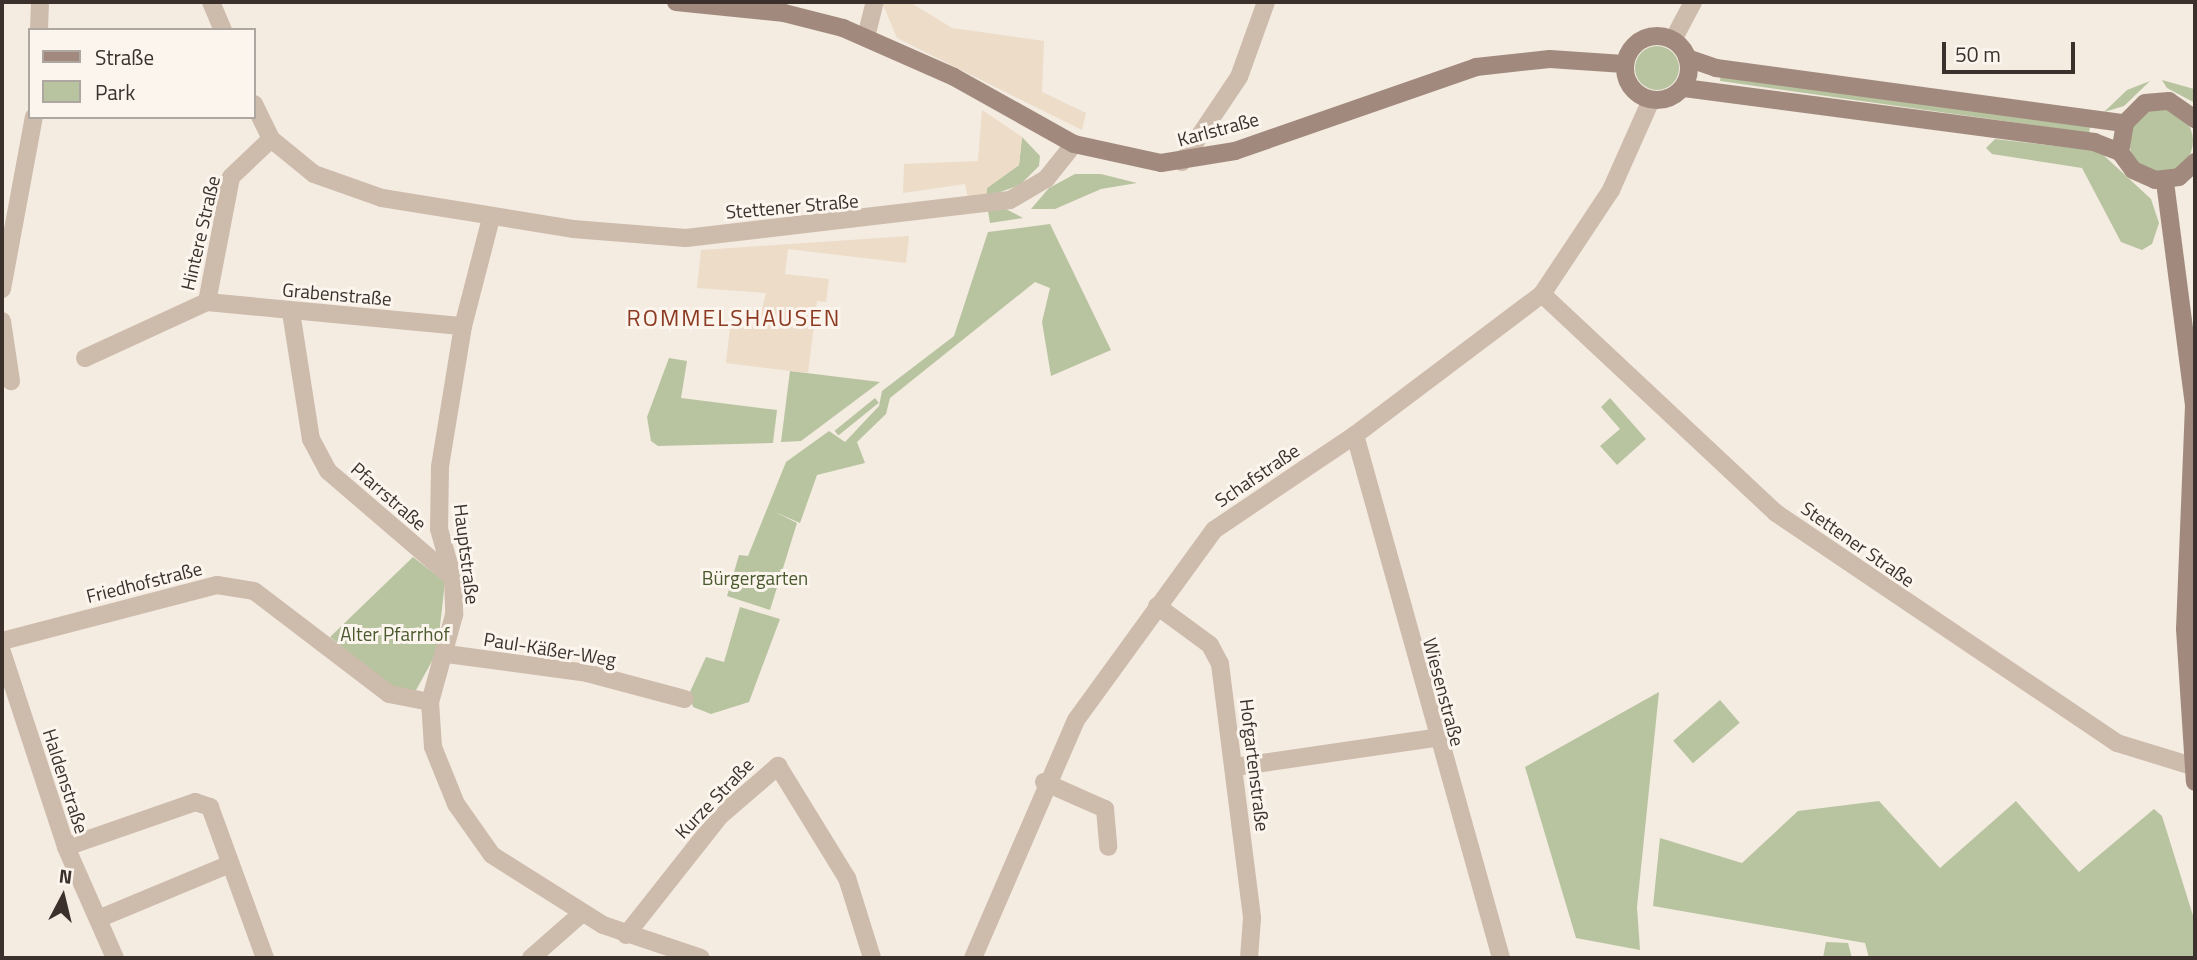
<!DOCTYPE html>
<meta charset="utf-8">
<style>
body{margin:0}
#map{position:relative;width:2197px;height:960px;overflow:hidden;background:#f4ebe1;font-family:"Titillium Web",sans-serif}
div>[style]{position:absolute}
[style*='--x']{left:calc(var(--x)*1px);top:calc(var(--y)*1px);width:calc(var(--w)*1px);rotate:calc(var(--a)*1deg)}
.green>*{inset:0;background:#b8c4a0;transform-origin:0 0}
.round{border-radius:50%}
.plaza>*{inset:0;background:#ecdcc8}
.street>*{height:18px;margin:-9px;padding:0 9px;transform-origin:9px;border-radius:9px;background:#cdbbac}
.secondary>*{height:18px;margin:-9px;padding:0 9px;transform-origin:9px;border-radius:9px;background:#a18a7d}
.secondary>.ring{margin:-9px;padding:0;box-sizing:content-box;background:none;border:18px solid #a18a7d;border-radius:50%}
span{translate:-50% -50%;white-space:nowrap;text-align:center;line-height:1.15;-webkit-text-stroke:6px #fbf5ee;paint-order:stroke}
.street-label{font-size:19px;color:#3b302b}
.park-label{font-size:19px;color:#4a5a2e}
.quarter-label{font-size:23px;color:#8c3b22;letter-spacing:2px}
.frame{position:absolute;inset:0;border:4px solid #3b302b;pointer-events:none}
.legend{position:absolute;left:28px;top:28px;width:228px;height:91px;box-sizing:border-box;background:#fbf5ee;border:2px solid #aea6a0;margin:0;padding:9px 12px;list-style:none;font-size:21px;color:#3b302b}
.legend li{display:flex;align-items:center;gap:14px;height:35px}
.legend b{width:35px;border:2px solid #aea6a0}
.north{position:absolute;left:28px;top:862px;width:70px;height:70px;-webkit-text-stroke:5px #fbf5ee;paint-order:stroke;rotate:7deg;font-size:19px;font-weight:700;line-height:28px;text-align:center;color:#3b302b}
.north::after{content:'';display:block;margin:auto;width:24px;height:32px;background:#3b302b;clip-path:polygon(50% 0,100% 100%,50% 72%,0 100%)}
.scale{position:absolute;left:1942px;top:42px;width:133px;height:32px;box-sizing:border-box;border:4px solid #3b302b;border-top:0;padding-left:9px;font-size:21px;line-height:24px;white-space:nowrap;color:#3b302b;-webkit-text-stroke:5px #fbf5ee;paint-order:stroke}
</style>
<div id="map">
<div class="green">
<i class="round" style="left:1635px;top:46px;width:44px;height:44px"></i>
<i style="clip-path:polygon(1721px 73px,2090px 127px,2089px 133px,1720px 81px)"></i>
<i style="clip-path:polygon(2162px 80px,2194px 89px,2195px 103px,2167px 88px)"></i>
<i style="clip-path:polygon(2150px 81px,2124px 106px,2104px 112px,2127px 90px)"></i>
<i class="round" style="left:2129px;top:109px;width:64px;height:64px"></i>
<i style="clip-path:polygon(1022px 137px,1040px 156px,1039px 166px,1020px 185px,986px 197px,987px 188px,1019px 165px)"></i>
<i style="clip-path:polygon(1995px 139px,2099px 151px,2151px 199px,2159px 223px,2152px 244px,2142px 250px,2121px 242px,2082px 168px,1992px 154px,1986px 148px)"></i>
<i style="clip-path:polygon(1075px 174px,1101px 174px,1137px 183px,1101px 189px,1055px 209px,1031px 209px,1049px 188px)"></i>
<i style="clip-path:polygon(1006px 209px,1023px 218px,990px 223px,988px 211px)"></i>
<i style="clip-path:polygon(1050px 224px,1111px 350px,1051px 376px,1042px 322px,1050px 288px,1035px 282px,890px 398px,886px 414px,857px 442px,865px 463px,817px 475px,800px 523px,775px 512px,797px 523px,770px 610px,727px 596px,739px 555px,748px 556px,786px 462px,829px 431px,845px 442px,879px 406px,882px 391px,954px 336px,988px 232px)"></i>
<i style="clip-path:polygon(669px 358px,687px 361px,681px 398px,777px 410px,773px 443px,658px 446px,651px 441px,647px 417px)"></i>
<i style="clip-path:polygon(790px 371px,880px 382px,801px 441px,781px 442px)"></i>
<i style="left:875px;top:398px;width:6px;height:52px;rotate:51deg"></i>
<i style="clip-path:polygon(1610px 398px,1646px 439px,1617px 465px,1600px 446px,1620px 429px,1601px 407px)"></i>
<i style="clip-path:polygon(413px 557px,445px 582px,437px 652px,415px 692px,391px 687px,330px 637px)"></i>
<i style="clip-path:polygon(740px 607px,780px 619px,749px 702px,711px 714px,693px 707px,689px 694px,706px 657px,724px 662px)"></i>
<i style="clip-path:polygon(1659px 692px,1637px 907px,1640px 950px,1576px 938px,1525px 767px)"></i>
<i style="left:1720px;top:700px;width:30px;height:62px;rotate:49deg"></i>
<i style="clip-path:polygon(1879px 801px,1940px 868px,2016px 801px,2079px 872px,2154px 809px,2162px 816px,2195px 922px,2195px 958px,1869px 958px,1865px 943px,1653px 906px,1660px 838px,1742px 863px,1798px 811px)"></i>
<i style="clip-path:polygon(1826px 942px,1848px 943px,1852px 958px,1823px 958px)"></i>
</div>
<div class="plaza">
<i style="clip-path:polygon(882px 2px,913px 4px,952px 28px,1044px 41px,1042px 92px,1086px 113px,1082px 130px,897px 38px)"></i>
<i style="clip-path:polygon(982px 110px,1022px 137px,1019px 165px,987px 188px,986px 197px,968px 199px,965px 184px,903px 193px,904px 164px,978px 161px)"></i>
<i style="clip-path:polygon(909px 236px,906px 263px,788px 249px,785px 274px,829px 279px,826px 302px,817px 301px,808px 373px,726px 363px,730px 328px,758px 327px,766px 293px,697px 288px,701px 250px)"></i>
</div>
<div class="street">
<i style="--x:211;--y:2;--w:30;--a:67"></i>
<i style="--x:39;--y:30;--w:28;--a:-88"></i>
<i style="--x:866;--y:37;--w:36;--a:-76"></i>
<i style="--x:1673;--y:40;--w:43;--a:-62.2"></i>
<i style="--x:254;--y:104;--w:39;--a:64"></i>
<i style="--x:271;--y:139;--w:55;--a:39.1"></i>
<i style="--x:314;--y:174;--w:72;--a:19.4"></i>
<i style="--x:382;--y:198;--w:193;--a:9.2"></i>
<i style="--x:573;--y:229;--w:113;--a:4.6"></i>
<i style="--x:686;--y:238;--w:326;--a:-6.7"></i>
<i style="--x:1010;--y:200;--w:42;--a:-30.3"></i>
<i style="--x:1046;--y:179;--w:45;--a:-51.3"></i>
<i style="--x:1182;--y:162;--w:102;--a:-56.2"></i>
<i style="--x:1239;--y:77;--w:80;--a:-70.2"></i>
<i style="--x:491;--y:218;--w:112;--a:104.5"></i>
<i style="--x:463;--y:326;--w:143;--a:99.3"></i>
<i style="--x:440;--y:467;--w:62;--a:90.9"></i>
<i style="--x:439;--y:529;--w:51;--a:74.1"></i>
<i style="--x:453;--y:578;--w:37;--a:88"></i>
<i style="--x:454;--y:615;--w:90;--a:105.4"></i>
<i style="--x:430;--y:702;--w:45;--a:86.2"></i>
<i style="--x:433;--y:747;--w:61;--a:68"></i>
<i style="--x:456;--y:804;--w:62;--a:54.8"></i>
<i style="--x:492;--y:855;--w:131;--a:32.2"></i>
<i style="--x:603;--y:925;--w:103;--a:18.6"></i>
<i style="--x:2;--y:289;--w:175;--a:-79.5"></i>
<i style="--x:1542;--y:294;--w:320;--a:43.1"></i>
<i style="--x:1776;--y:513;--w:411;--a:34"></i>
<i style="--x:2117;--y:743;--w:78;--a:17"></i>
<i style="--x:207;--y:302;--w:257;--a:5.4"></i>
<i style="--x:291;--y:312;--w:129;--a:81.1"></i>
<i style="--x:311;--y:439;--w:36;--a:62"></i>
<i style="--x:328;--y:471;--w:165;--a:40.6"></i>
<i style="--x:2;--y:321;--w:61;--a:81.5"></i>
<i style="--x:85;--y:358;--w:134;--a:-24.7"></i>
<i style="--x:207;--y:302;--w:127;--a:-79.1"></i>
<i style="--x:231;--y:177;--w:55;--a:-43.5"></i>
<i style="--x:1355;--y:435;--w:543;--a:74.4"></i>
<i style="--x:1157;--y:606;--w:66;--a:36.3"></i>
<i style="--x:1210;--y:645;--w:21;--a:62"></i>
<i style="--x:1220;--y:664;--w:256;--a:82.8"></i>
<i style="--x:1252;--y:918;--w:40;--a:94.3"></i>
<i style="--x:2;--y:641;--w:222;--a:-14.6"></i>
<i style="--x:217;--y:585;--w:37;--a:9"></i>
<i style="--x:254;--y:591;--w:170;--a:37.3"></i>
<i style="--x:389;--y:694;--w:42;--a:11"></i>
<i style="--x:2;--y:652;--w:205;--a:71.8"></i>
<i style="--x:66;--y:847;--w:121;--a:66.2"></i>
<i style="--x:447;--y:654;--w:141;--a:7.7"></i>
<i style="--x:587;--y:673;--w:101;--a:14.9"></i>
<i style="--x:1235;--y:767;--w:201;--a:-8.3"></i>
<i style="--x:1044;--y:782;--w:67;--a:23.9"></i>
<i style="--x:1105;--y:809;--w:38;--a:85"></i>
<i style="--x:66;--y:847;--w:137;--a:-19.2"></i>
<i style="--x:195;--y:802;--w:16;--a:18"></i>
<i style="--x:210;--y:807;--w:161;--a:70"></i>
<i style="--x:98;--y:919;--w:143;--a:-22.6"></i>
<i style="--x:626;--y:935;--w:152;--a:-51.7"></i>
<i style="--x:720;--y:816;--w:77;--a:-40.8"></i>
<i style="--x:778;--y:766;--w:132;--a:58.4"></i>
<i style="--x:847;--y:878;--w:84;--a:72.6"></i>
<i style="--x:531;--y:958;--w:67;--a:-41.3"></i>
<i style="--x:973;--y:958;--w:259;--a:-66.6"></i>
<i style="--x:1076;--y:720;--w:235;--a:-54"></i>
<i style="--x:1214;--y:530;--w:170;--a:-34"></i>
<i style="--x:1355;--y:435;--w:234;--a:-37"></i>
<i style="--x:1542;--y:294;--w:125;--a:-56.4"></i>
<i style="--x:1611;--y:190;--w:98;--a:-66"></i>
</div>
<div class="secondary">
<i style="--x:676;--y:2;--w:109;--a:5.8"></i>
<i style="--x:784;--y:13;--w:61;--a:14.3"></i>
<i style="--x:843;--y:28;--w:121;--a:23.8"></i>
<i style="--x:954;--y:77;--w:137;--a:29.2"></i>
<i style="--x:1074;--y:144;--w:89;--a:12.3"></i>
<i style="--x:1161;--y:163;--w:75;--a:-9.2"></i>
<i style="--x:1235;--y:151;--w:255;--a:-19.2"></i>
<i style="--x:1476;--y:67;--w:74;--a:-6.2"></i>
<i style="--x:1550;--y:59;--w:74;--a:3.9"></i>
<i class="ring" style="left:1625px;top:36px;width:46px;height:46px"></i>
<i style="--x:1687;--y:58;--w:31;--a:19"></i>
<i style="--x:1716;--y:68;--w:413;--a:7.7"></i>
<i style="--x:1684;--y:88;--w:414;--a:7.5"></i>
<i style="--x:2094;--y:142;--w:28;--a:21"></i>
<i style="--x:2120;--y:152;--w:22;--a:54"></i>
<i style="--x:2133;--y:170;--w:24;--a:24"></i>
<i style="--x:2155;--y:180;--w:24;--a:-7"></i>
<i style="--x:2179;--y:177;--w:22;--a:-43"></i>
<i style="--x:2120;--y:152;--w:29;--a:-80"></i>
<i style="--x:2125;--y:123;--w:28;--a:-45"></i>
<i style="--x:2145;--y:103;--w:24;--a:-5"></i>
<i style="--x:2169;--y:101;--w:32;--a:35"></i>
<i style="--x:2165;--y:182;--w:225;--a:82.6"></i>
<i style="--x:2194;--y:405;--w:224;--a:92.3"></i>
<i style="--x:2185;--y:629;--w:153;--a:86.3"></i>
</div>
<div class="street-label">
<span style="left:1218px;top:129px;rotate:-15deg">Karlstraße</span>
<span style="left:792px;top:206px;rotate:-5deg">Stettener Straße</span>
<span style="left:200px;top:233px;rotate:-77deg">Hintere Straße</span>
<span style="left:337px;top:294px;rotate:5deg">Grabenstraße</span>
<span style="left:1257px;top:475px;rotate:-34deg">Schafstraße</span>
<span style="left:389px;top:496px;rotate:41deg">Pfarrstraße</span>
<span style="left:1858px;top:544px;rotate:35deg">Stettener Straße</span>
<span style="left:467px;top:554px;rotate:83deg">Hauptstraße</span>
<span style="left:144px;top:582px;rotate:-14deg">Friedhofstraße</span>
<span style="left:550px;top:649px;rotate:9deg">Paul-Käßer-Weg</span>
<span style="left:1444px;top:692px;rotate:75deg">Wiesenstraße</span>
<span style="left:1255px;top:765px;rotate:83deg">Hofgartenstraße</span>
<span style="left:66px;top:781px;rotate:72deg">Haldenstraße</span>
<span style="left:714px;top:798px;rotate:-46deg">Kurze Straße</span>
</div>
<div class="park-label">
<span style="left:755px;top:578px">Bürgergarten</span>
<span style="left:395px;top:634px">Alter Pfarrhof</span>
</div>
<div class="quarter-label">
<span style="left:734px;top:318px">ROMMELSHAUSEN</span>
</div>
<div class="frame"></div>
<ul class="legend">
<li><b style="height:9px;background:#a18a7d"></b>Straße</li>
<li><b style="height:19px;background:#b8c4a0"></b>Park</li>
</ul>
<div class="north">N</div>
<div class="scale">50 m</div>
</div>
